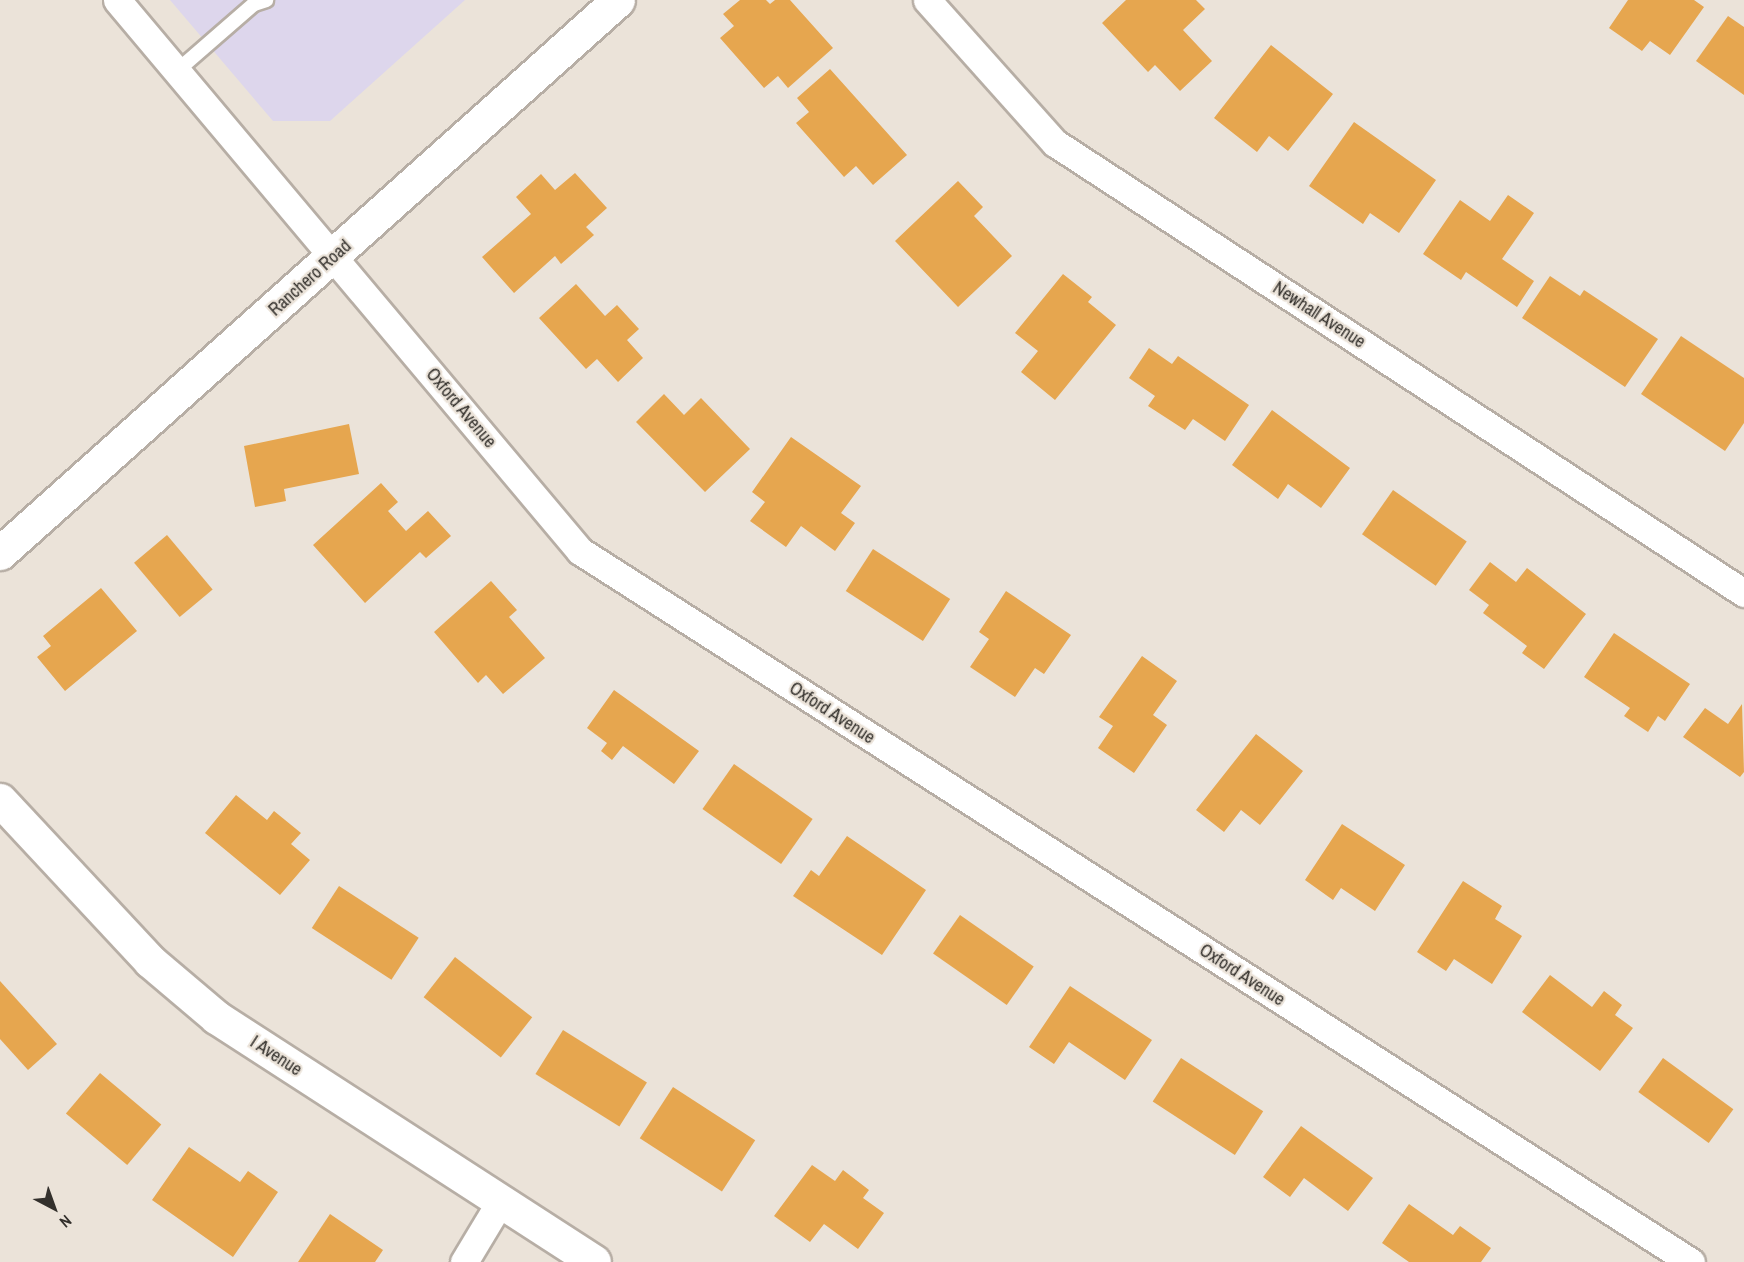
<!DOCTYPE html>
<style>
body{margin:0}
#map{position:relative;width:1744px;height:1262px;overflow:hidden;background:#ebe3d9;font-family:"Archivo Narrow",sans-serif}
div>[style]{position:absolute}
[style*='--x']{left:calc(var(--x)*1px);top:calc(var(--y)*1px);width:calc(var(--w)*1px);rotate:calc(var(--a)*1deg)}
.education>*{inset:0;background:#ddd6ec}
.building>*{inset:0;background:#e6a64f;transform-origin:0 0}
.roads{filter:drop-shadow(2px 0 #b7aea5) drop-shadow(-2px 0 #b7aea5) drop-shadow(0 2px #b7aea5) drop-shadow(0 -2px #b7aea5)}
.lane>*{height:14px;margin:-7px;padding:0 7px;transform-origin:7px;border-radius:7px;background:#fff}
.street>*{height:27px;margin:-13.5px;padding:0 13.5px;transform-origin:13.5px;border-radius:13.5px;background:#fff}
.secondary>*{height:33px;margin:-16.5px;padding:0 16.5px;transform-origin:16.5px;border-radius:16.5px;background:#fff}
span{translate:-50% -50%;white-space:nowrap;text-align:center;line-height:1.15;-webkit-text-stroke:4.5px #ebe3d9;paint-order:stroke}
.street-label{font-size:18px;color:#33302c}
.north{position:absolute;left:24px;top:1178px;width:60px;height:60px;-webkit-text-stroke:4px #ebe3d9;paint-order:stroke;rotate:139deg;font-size:16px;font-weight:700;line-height:24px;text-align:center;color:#33302c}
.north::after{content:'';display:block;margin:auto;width:21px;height:27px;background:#33302c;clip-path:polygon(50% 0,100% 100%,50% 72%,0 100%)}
</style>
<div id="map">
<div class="education">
<i style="clip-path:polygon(170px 0,465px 0,330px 121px,273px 121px)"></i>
</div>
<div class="building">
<i style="clip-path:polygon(740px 0,766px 0,770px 4px,775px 0,790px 0,833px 48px,788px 88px,778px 76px,764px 88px,720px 38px,734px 26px,723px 14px)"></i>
<i style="clip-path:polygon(1126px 0,1196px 0,1205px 9px,1183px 30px,1212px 61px,1180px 91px,1155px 65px,1148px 72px,1102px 23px)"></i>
<i style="clip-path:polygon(1628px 0,1694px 0,1704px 7px,1670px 55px,1650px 41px,1642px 51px,1609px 28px)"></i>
<i style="clip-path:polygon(1728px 16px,1744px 27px,1744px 95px,1696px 61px)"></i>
<i style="clip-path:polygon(1271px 45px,1333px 94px,1288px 151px,1269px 136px,1257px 152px,1214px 118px)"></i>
<i style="clip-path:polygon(830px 69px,907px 155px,873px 185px,856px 166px,844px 177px,796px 123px,809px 112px,797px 98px)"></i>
<i style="clip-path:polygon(1354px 122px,1436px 180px,1399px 233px,1370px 213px,1363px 224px,1309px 186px)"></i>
<i style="clip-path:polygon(575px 173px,607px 208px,586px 227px,594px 235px,561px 264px,555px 256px,514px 293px,482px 257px,531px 214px,516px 197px,541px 174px,555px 190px)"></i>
<i style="clip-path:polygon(958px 181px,983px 207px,974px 216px,1012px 256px,958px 307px,895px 241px)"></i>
<i style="clip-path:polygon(1508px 195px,1534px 213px,1502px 259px,1534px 281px,1517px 307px,1466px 272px,1461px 280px,1423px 254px,1460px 200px,1490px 221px)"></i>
<i style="clip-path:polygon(1063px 274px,1092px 297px,1088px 302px,1116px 325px,1055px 400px,1021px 372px,1038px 351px,1015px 333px)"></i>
<i style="clip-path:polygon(1550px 276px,1580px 296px,1584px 290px,1658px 339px,1625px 387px,1522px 318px)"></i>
<i style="clip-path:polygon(576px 284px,605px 316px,617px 305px,639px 329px,627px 340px,643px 358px,618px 382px,597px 359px,586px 369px,539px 318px)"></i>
<i style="clip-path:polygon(1681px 336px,1744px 378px,1744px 423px,1725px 451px,1641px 394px)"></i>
<i style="clip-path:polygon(1149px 348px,1172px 364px,1178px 356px,1249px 405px,1225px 441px,1193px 419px,1185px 430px,1148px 406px,1155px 396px,1129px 378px)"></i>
<i style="clip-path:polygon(664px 394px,684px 415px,701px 398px,750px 449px,705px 492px,636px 422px)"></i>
<i style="clip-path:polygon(1272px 410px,1350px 468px,1321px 508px,1288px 484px,1278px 499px,1232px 465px)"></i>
<i style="clip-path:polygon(349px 424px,359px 474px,284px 489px,286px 501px,255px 507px,244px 446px)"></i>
<i style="clip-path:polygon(791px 437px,861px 486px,841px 513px,855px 523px,835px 551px,801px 526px,786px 547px,750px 521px,765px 502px,752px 492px)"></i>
<i style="clip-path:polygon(381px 483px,398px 502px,388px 511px,406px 531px,428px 511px,451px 536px,426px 558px,420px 552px,365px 603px,313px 545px)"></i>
<i style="left:1393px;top:490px;width:90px;height:54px;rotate:35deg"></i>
<i style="left:167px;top:535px;width:71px;height:43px;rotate:50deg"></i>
<i style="left:873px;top:549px;width:92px;height:50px;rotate:33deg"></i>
<i style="clip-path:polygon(1490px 562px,1516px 582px,1527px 568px,1586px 614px,1544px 669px,1522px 653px,1527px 646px,1483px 613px,1489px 605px,1469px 590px)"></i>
<i style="clip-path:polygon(491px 581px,517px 610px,509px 617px,545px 658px,503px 694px,486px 675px,478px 683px,434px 632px)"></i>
<i style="clip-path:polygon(101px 588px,137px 631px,65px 691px,37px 657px,51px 646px,43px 636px)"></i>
<i style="clip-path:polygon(1006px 591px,1071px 635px,1044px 674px,1035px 668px,1015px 697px,970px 667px,989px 639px,979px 632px)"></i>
<i style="clip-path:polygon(1614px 633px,1690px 684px,1665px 721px,1658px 716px,1648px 732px,1624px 716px,1630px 708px,1584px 677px)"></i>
<i style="clip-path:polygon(1142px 656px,1177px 681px,1153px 715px,1167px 725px,1134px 773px,1098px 748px,1113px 726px,1099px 717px)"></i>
<i style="clip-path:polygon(614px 690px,699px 751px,674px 784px,623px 746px,612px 760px,601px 751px,607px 743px,587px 728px)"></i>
<i style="clip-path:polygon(1742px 704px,1744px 772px,1740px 777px,1683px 737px,1705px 708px,1728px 724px)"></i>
<i style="clip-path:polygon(1256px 734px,1303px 771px,1260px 825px,1241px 810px,1224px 832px,1196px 810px)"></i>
<i style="left:734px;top:764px;width:96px;height:55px;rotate:35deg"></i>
<i style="clip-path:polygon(236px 795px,267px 820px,274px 811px,301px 833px,291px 844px,310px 860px,280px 895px,205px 833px)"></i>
<i style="clip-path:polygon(1342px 824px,1405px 865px,1375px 911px,1341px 888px,1333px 900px,1305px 880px)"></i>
<i style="clip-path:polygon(847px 836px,926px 890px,882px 955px,793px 896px,811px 870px,819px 876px)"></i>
<i style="clip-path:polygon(1463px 881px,1502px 906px,1495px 919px,1522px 936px,1492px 984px,1454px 959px,1446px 971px,1417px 952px)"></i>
<i style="left:339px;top:886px;width:95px;height:50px;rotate:33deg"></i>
<i style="left:960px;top:915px;width:90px;height:47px;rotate:35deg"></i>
<i style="left:455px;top:957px;width:98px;height:51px;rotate:38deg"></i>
<i style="clip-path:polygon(1550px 975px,1592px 1007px,1604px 991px,1622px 1005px,1615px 1015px,1633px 1028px,1600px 1071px,1522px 1012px)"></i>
<i style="clip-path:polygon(0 981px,57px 1044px,28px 1070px,0 1039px)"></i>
<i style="clip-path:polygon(1070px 986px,1152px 1040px,1125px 1080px,1069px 1042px,1054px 1064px,1029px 1047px)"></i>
<i style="left:563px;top:1030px;width:99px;height:52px;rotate:32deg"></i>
<i style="left:1181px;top:1058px;width:98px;height:52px;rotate:33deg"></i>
<i style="left:1663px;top:1058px;width:87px;height:42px;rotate:36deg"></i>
<i style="left:100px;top:1073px;width:80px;height:53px;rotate:40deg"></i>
<i style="left:673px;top:1087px;width:98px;height:61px;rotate:33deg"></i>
<i style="clip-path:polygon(1301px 1126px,1373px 1178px,1348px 1211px,1304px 1178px,1290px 1197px,1263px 1177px)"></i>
<i style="clip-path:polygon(189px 1147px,240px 1182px,248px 1171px,278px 1192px,233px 1257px,152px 1200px)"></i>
<i style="clip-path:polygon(812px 1165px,835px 1181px,843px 1170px,869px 1190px,863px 1198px,884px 1213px,858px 1249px,824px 1224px,810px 1242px,774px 1216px)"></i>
<i style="clip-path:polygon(1409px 1204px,1453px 1235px,1460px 1226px,1491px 1248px,1481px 1262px,1409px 1262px,1382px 1243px)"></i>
<i style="clip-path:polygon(330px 1214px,383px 1250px,375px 1262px,298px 1262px)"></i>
</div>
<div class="roads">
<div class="lane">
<i style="--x:178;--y:70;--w:101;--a:-41"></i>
<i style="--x:254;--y:4;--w:13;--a:-18"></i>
</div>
<div class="street">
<i style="--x:117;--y:0;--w:720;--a:49.96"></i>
<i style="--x:580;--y:551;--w:1319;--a:32.62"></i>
<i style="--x:927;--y:0;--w:192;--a:48.2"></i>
<i style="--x:1055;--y:143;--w:823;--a:33.15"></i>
<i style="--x:464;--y:1262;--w:70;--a:-59"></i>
</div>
<div class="secondary">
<i style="--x:0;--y:553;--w:829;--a:-41.82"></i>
<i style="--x:0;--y:800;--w:220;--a:47"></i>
<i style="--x:150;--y:961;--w:87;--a:40.3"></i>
<i style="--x:216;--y:1017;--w:450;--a:32.9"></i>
</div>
</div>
<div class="street-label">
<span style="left:310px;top:278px;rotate:-42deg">Ranchero Road</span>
<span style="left:1319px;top:315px;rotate:33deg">Newhall Avenue</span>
<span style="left:461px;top:408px;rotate:50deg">Oxford Avenue</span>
<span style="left:832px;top:713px;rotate:33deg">Oxford Avenue</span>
<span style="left:1242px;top:975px;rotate:33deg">Oxford Avenue</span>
<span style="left:276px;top:1056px;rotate:33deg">I Avenue</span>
</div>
<div class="north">N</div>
</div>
